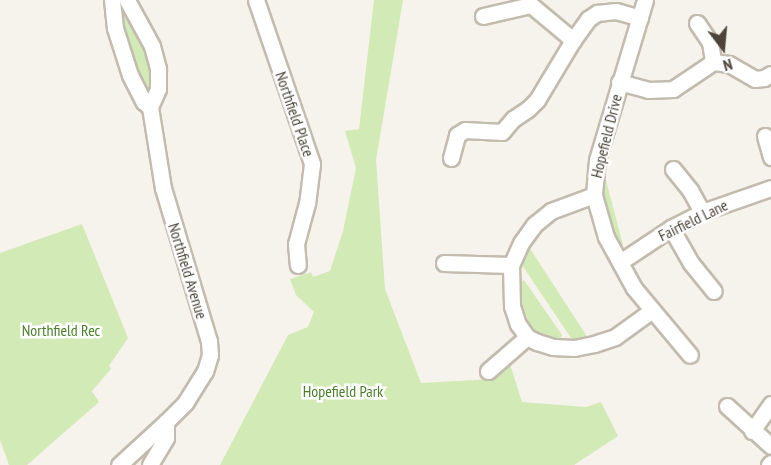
<!DOCTYPE html>
<style>
body{margin:0}
#map{position:relative;width:771px;height:465px;overflow:hidden;background:#f6f3ec;font-family:"PT Sans Narrow",sans-serif}
div>[style]{position:absolute}
[style*='--x']{left:calc(var(--x)*1px);top:calc(var(--y)*1px);width:calc(var(--w)*1px);rotate:calc(var(--a)*1deg)}
.green>*{inset:0;background:#d2eab5}
.roads{filter:drop-shadow(2px 0 #c2bbae) drop-shadow(-2px 0 #c2bbae) drop-shadow(0 2px #c2bbae) drop-shadow(0 -2px #c2bbae)}
.minor>*{height:15px;margin:-7.5px;padding:0 7.5px;transform-origin:7.5px;border-radius:7.5px;background:#fff}
span{translate:-50% -50%;white-space:nowrap;text-align:center;line-height:1.15;-webkit-text-stroke:5px #fff;paint-order:stroke}
.street-label{font-size:16px;color:#4b4439}
.park-label{font-size:16px;color:#4a7f2a}
.north{position:absolute;left:693px;top:18px;width:60px;height:60px;-webkit-text-stroke:4px #fff;paint-order:stroke;rotate:164deg;font-size:16px;font-weight:700;line-height:24px;text-align:center;color:#4b4439}
.north::after{content:'';display:block;margin:auto;width:21px;height:27px;background:#4b4439;clip-path:polygon(50% 0,100% 100%,50% 72%,0 100%)}
</style>
<div id="map">
<div class="green">
<i style="clip-path:polygon(374px 0,403px 0,376px 160px,385px 289px,421px 383px,494px 379px,510px 364px,522px 402px,586px 407px,601px 402px,618px 436px,574px 465px,220px 465px,288px 335px,308px 327px,314px 312px,296px 295px,290px 279px,311px 272px,313px 277px,330px 271px,343px 231px,356px 168px,345px 131px,359px 129px)"></i>
<i style="clip-path:polygon(119px 3px,122px 3px,133px 17px,132px 27px,145px 51px,152px 85px,149px 98px,124px 44px)"></i>
<i style="clip-path:polygon(602px 165px,623px 245px,614px 241px,600px 196px)"></i>
<i style="clip-path:polygon(82px 224px,128px 338px,109px 366px,111px 369px,92px 391px,99px 402px,27px 465px,9px 465px,0 440px,0 253px)"></i>
<i style="clip-path:polygon(529px 247px,588px 338px,573px 341px,522px 265px)"></i>
<i style="clip-path:polygon(524px 280px,562px 335px,561px 338px,557px 340px,532px 330px,520px 299px,520px 283px)"></i>
</div>
<div class="roads">
<div class="minor">
<i style="--x:112;--y:0;--w:28;--a:84"></i>
<i style="--x:115;--y:28;--w:49;--a:72.3"></i>
<i style="--x:130;--y:75;--w:30;--a:63"></i>
<i style="--x:144;--y:102;--w:8;--a:40"></i>
<i style="--x:127;--y:0;--w:52;--a:61.5"></i>
<i style="--x:152;--y:46;--w:24;--a:75"></i>
<i style="--x:158;--y:69;--w:20;--a:90"></i>
<i style="--x:158;--y:89;--w:20;--a:114"></i>
<i style="--x:150;--y:107;--w:82;--a:80.9"></i>
<i style="--x:163;--y:188;--w:160;--a:73.3"></i>
<i style="--x:209;--y:341;--w:14;--a:86"></i>
<i style="--x:210;--y:355;--w:17;--a:107"></i>
<i style="--x:205;--y:371;--w:36;--a:122"></i>
<i style="--x:186;--y:402;--w:28;--a:135"></i>
<i style="--x:166;--y:422;--w:16;--a:90"></i>
<i style="--x:166;--y:438;--w:31;--a:121"></i>
<i style="--x:256;--y:0;--w:173;--a:71.1"></i>
<i style="--x:312;--y:164;--w:39;--a:97"></i>
<i style="--x:307;--y:203;--w:42;--a:105"></i>
<i style="--x:296;--y:244;--w:21;--a:85"></i>
<i style="--x:645;--y:0;--w:167;--a:106.7"></i>
<i style="--x:597;--y:160;--w:35;--a:95"></i>
<i style="--x:594;--y:195;--w:44;--a:74.1"></i>
<i style="--x:606;--y:237;--w:58;--a:61.2"></i>
<i style="--x:634;--y:288;--w:87;--a:50.1"></i>
<i style="--x:483;--y:16;--w:49;--a:-12.9"></i>
<i style="--x:531;--y:5;--w:55;--a:39.8"></i>
<i style="--x:697;--y:23;--w:23;--a:56"></i>
<i style="--x:710;--y:42;--w:20;--a:81"></i>
<i style="--x:619;--y:82;--w:30;--a:15"></i>
<i style="--x:648;--y:90;--w:25;--a:-2"></i>
<i style="--x:673;--y:89;--w:48;--a:-34"></i>
<i style="--x:713;--y:62;--w:16;--a:7"></i>
<i style="--x:729;--y:64;--w:30;--a:30"></i>
<i style="--x:755;--y:79;--w:9;--a:-6"></i>
<i style="--x:764;--y:78;--w:8;--a:-30"></i>
<i style="--x:765;--y:136;--w:22;--a:74"></i>
<i style="--x:451;--y:158;--w:24;--a:-75"></i>
<i style="--x:457;--y:135;--w:9;--a:-32"></i>
<i style="--x:465;--y:130;--w:37;--a:3"></i>
<i style="--x:502;--y:132;--w:17;--a:-50"></i>
<i style="--x:513;--y:119;--w:18;--a:-34"></i>
<i style="--x:528;--y:109;--w:13;--a:-45"></i>
<i style="--x:537;--y:100;--w:70;--a:-59"></i>
<i style="--x:573;--y:40;--w:26;--a:-54"></i>
<i style="--x:588;--y:19;--w:11;--a:-34"></i>
<i style="--x:597;--y:13;--w:19;--a:-6"></i>
<i style="--x:616;--y:11;--w:25;--a:16"></i>
<i style="--x:673;--y:169;--w:27;--a:51"></i>
<i style="--x:690;--y:190;--w:25;--a:61"></i>
<i style="--x:594;--y:195;--w:46;--a:159.6"></i>
<i style="--x:551;--y:211;--w:22;--a:141"></i>
<i style="--x:534;--y:225;--w:22;--a:126"></i>
<i style="--x:521;--y:243;--w:24;--a:114"></i>
<i style="--x:511;--y:265;--w:41;--a:88.6"></i>
<i style="--x:512;--y:306;--w:19;--a:72"></i>
<i style="--x:518;--y:324;--w:16;--a:55"></i>
<i style="--x:527;--y:337;--w:11;--a:27"></i>
<i style="--x:537;--y:342;--w:17;--a:17"></i>
<i style="--x:553;--y:347;--w:21;--a:3"></i>
<i style="--x:574;--y:348;--w:20;--a:-11"></i>
<i style="--x:594;--y:344;--w:22;--a:-18"></i>
<i style="--x:615;--y:337;--w:44;--a:-35.8"></i>
<i style="--x:671;--y:228;--w:40;--a:60.3"></i>
<i style="--x:691;--y:263;--w:36;--a:51"></i>
<i style="--x:620;--y:262;--w:61;--a:-33.7"></i>
<i style="--x:671;--y:228;--w:35;--a:-27"></i>
<i style="--x:702;--y:212;--w:73;--a:-19.2"></i>
<i style="--x:444;--y:263;--w:67;--a:1.7"></i>
<i style="--x:488;--y:371;--w:52;--a:-41.1"></i>
<i style="--x:727;--y:406;--w:59;--a:42.3"></i>
<i style="--x:752;--y:431;--w:33;--a:-55"></i>
<i style="--x:119;--y:465;--w:64;--a:-42.5"></i>
<i style="--x:769;--y:465;--w:3;--a:-45"></i>
</div>
</div>
<div class="street-label">
<span style="left:295px;top:114px;rotate:71deg">Northfield Place</span>
<span style="left:606px;top:136px;rotate:-76deg">Hopefield Drive</span>
<span style="left:693px;top:220px;rotate:-26deg">Fairfield Lane</span>
<span style="left:188px;top:271px;rotate:73deg">Northfield Avenue</span>
</div>
<div class="park-label">
<span style="left:61px;top:330px">Northfield Rec</span>
<span style="left:343px;top:391px">Hopefield Park</span>
</div>
<div class="north">N</div>
</div>
